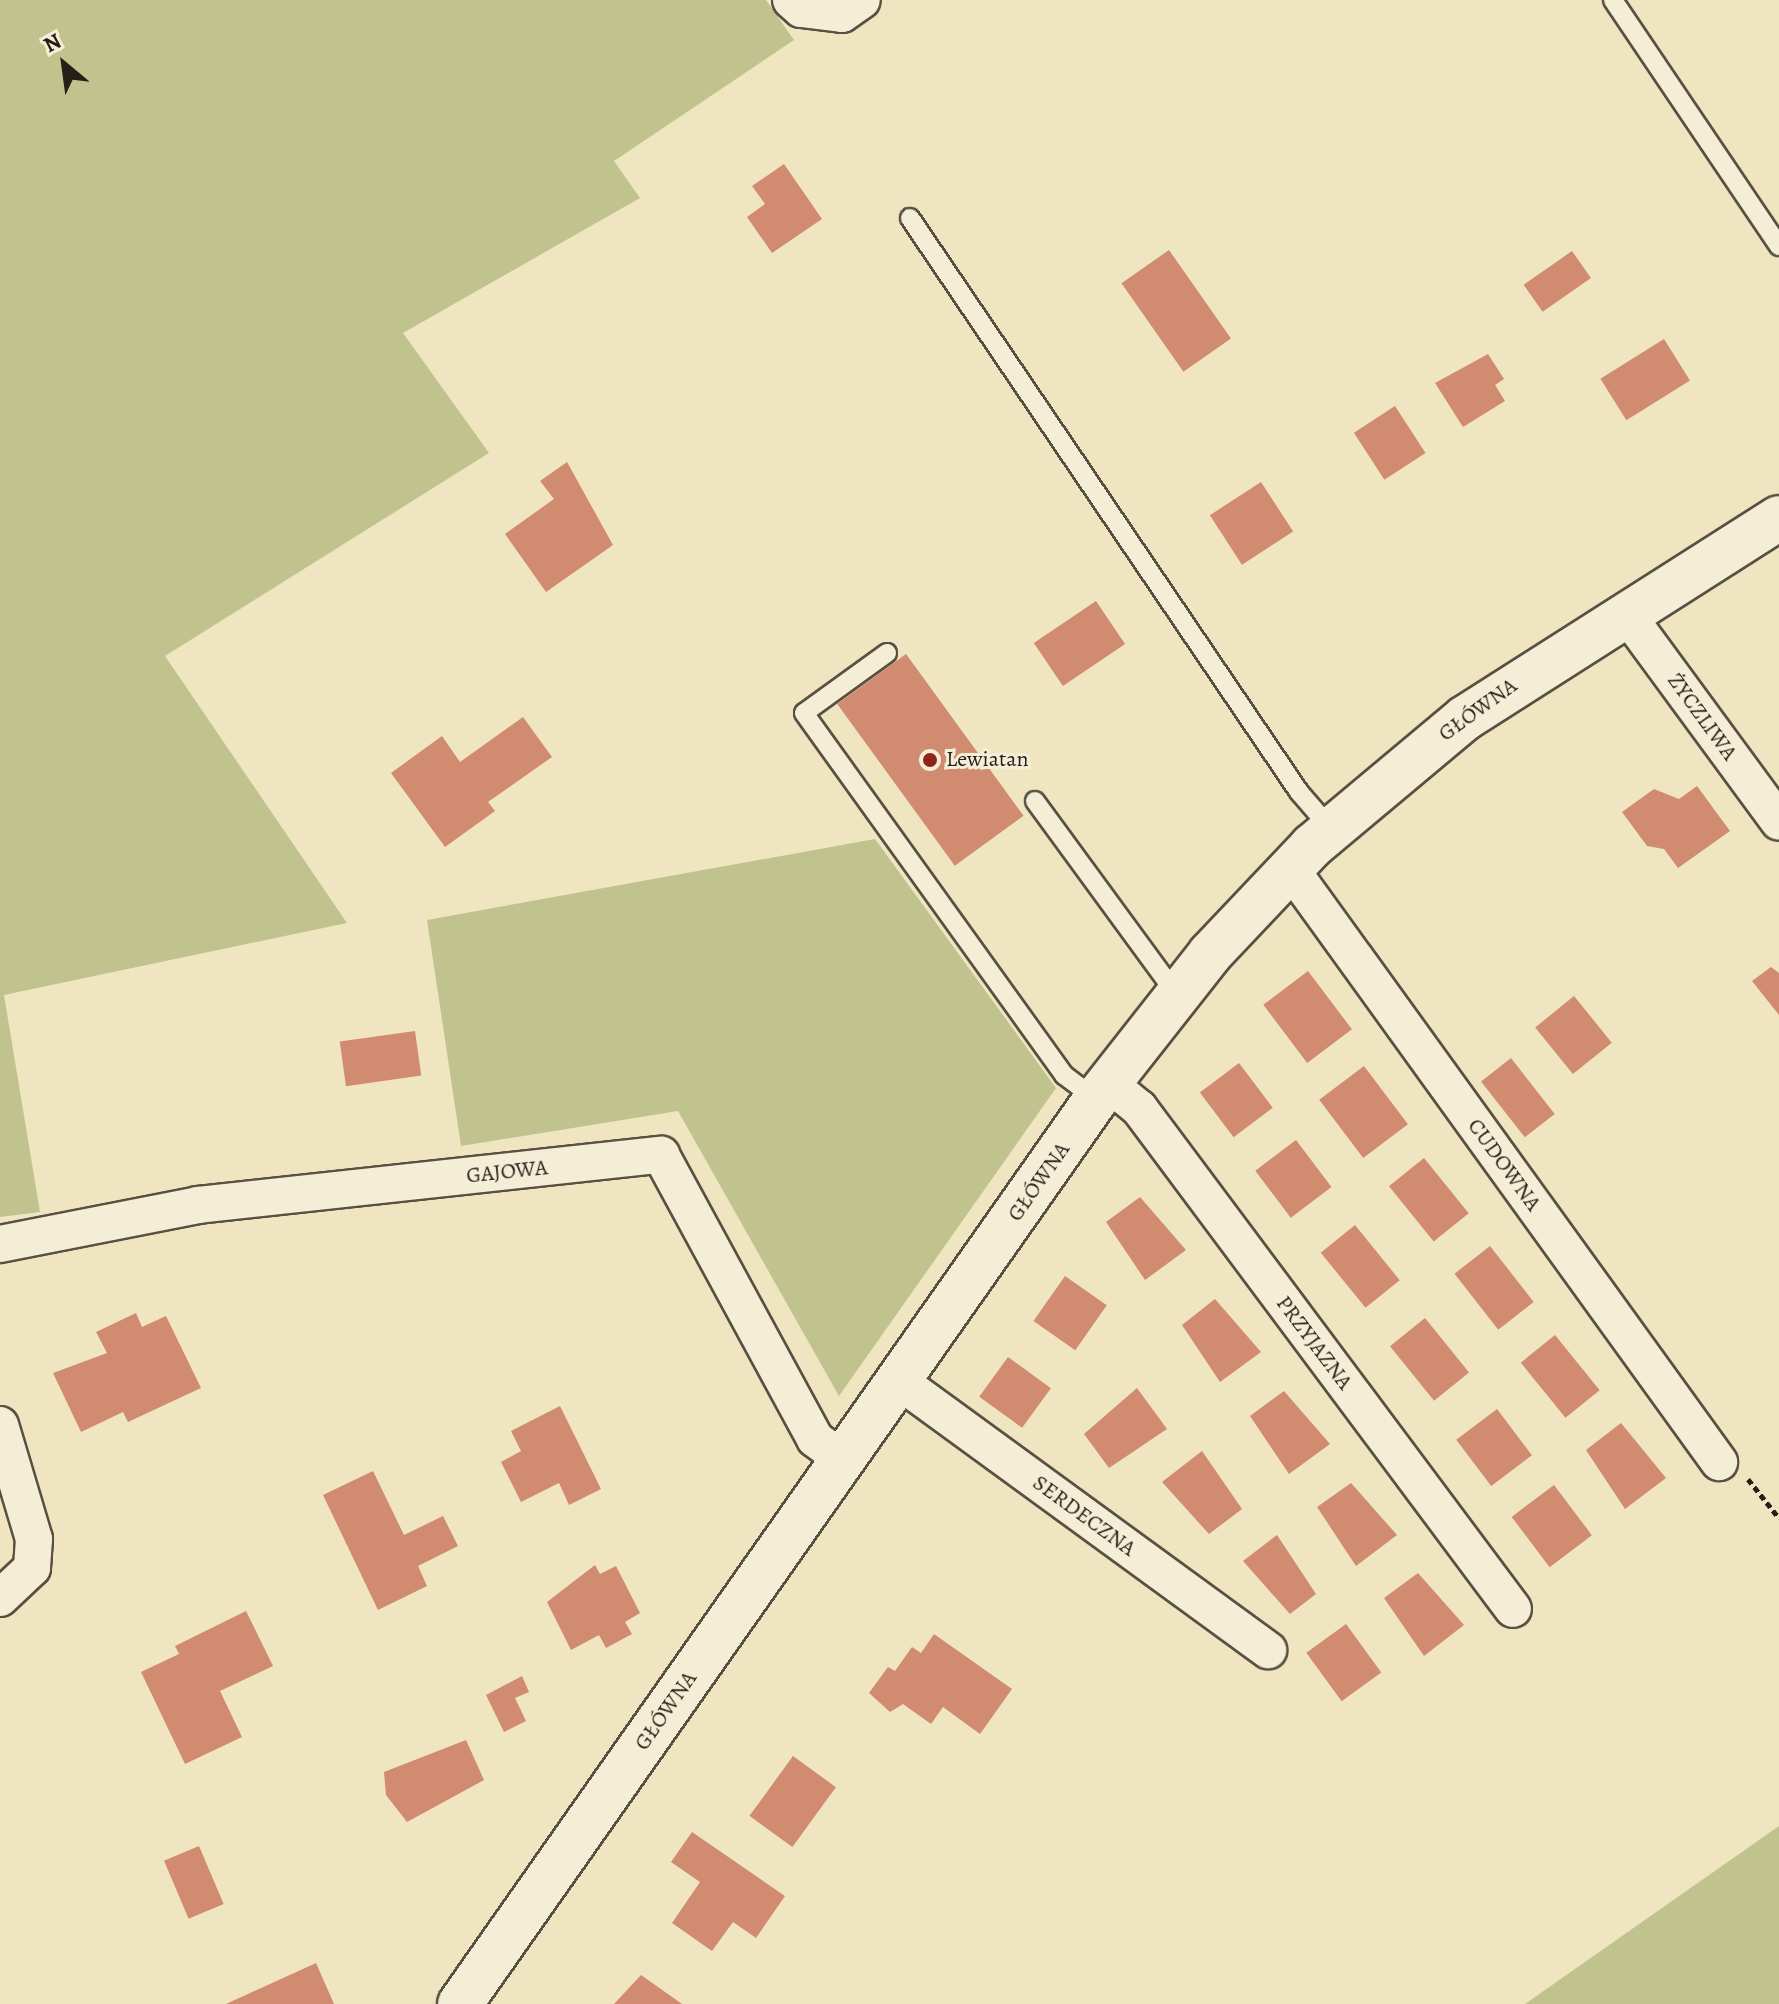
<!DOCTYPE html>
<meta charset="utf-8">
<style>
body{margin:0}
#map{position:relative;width:1779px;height:2004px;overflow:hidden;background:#f0e5c1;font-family:Alegreya,serif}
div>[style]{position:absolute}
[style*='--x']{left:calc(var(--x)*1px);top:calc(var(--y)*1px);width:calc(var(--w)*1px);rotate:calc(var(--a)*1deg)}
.green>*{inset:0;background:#c0c38e}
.building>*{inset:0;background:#d08b70;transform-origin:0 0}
.path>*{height:5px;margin-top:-2.5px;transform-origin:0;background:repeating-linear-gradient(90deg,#271f16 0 6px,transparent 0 10px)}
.roads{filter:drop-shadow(2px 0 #595041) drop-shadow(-2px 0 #595041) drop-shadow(0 2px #595041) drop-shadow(0 -2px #595041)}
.lane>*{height:18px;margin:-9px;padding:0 9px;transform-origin:9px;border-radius:9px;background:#f5eed7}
.street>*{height:36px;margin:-18px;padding:0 18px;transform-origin:18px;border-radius:18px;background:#f5eed7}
.secondary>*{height:44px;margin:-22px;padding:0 22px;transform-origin:22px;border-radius:22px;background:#f5eed7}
.dots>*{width:22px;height:22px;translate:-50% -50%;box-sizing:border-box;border:4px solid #f5eed7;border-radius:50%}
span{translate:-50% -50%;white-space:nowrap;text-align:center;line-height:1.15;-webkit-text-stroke:6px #f5eed7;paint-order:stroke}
.street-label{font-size:22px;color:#271f16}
.poi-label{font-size:22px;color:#271f16}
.left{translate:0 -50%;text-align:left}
.north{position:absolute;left:24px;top:24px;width:80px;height:80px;-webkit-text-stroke:6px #f5eed7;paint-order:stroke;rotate:331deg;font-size:22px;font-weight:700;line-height:32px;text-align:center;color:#271f16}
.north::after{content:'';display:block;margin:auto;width:28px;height:36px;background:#271f16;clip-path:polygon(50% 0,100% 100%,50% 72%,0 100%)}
</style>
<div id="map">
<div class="green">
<i style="clip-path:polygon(0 0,766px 0,794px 40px,614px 161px,640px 198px,403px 333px,489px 453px,165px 656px,347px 923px,4px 995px,40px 1212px,0 1217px)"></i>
<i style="clip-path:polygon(875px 839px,1056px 1088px,839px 1396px,678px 1111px,461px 1146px,427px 920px)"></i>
<i style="clip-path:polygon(1779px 1826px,1779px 2004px,1525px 2004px)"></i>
</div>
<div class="building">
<i style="clip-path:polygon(784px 164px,822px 219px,772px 253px,747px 217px,765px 204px,752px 186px)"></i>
<i style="left:1169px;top:250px;width:108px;height:58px;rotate:55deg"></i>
<i style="left:1572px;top:251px;width:33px;height:59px;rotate:55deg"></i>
<i style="left:1664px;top:339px;width:49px;height:75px;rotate:58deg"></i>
<i style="clip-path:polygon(1488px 354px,1504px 379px,1495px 385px,1505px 401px,1463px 427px,1435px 383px)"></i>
<i style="left:1395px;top:406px;width:56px;height:49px;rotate:57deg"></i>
<i style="clip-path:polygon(567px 462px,613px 545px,546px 592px,505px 534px,554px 499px,540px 481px)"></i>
<i style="left:1261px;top:482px;width:59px;height:61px;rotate:57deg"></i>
<i style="left:1096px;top:601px;width:52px;height:75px;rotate:56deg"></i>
<i style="left:906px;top:654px;width:200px;height:85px;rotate:54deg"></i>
<i style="clip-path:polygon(523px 717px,552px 757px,488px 802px,495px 811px,445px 847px,391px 773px,442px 736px,460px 762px)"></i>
<i style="clip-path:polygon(1697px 786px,1730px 831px,1678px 868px,1664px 849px,1647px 846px,1622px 812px,1654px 789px,1679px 799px)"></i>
<i style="clip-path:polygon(1771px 967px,1779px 973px,1779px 1015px,1752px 981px)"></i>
<i style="left:1308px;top:971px;width:73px;height:56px;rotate:53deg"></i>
<i style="left:1574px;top:996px;width:60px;height:50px;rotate:51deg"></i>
<i style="left:415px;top:1031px;width:45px;height:76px;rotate:82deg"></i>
<i style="left:1511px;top:1058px;width:71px;height:38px;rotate:52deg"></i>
<i style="left:1239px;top:1063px;width:56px;height:49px;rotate:53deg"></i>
<i style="left:1364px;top:1066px;width:73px;height:56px;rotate:53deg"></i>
<i style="left:1296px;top:1140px;width:59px;height:51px;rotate:53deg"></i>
<i style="left:1424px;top:1158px;width:71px;height:45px;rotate:51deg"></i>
<i style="clip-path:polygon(1140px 1197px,1186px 1250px,1145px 1280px,1106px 1222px)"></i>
<i style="left:1355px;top:1225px;width:71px;height:44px;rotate:51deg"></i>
<i style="left:1490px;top:1246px;width:71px;height:45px;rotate:52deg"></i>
<i style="left:1065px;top:1276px;width:51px;height:55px;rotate:35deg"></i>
<i style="clip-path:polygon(1215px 1299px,1261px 1352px,1220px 1382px,1182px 1325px)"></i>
<i style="clip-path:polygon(136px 1313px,142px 1327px,166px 1316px,201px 1388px,128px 1422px,123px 1412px,81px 1432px,53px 1373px,107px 1353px,96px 1332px)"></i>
<i style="left:1425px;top:1318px;width:70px;height:45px;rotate:51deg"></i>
<i style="left:1555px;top:1335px;width:71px;height:44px;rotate:51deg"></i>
<i style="left:1008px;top:1357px;width:53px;height:49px;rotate:36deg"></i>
<i style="clip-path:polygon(1137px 1388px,1167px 1429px,1109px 1468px,1084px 1434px)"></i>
<i style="clip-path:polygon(1284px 1391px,1330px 1444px,1289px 1474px,1250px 1416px)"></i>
<i style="clip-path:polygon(560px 1406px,601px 1489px,569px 1505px,559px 1483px,521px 1502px,501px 1462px,521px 1451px,511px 1431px)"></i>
<i style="left:1497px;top:1409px;width:58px;height:51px;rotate:53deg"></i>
<i style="clip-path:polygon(1621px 1423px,1666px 1478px,1625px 1509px,1586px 1450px)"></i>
<i style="clip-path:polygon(1202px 1451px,1242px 1509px,1209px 1534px,1162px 1482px)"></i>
<i style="clip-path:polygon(373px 1471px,404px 1535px,443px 1516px,458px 1546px,418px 1566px,427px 1586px,378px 1610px,323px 1495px)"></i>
<i style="clip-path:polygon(1351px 1483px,1397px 1535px,1356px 1566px,1317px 1507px)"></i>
<i style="left:1554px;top:1485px;width:63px;height:53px;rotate:53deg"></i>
<i style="clip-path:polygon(1277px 1535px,1316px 1594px,1290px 1614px,1243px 1561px)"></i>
<i style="clip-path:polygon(595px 1565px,600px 1574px,616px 1566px,640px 1613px,625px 1622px,632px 1634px,606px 1648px,599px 1635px,571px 1650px,547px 1602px)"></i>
<i style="clip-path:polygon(1418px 1573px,1464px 1625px,1424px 1656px,1384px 1598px)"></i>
<i style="clip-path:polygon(246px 1611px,273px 1666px,220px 1691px,242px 1737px,185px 1764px,141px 1672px,179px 1654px,175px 1646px)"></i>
<i style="left:1346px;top:1624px;width:60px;height:49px;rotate:54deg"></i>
<i style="clip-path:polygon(934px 1634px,1012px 1689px,980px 1734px,943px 1707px,931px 1724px,903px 1704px,890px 1712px,869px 1693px,888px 1667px,895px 1671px,912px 1647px,921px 1653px)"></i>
<i style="clip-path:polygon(522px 1676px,529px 1692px,515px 1698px,526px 1721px,504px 1732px,486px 1695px)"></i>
<i style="clip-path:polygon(466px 1740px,484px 1780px,407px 1822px,386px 1795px,384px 1772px)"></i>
<i style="left:793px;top:1756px;width:53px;height:74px;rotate:36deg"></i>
<i style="clip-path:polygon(692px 1832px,785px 1896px,756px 1938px,733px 1922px,712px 1951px,672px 1923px,700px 1882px,671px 1862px)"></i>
<i style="left:199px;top:1846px;width:63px;height:38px;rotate:67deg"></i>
<i style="clip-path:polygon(316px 1963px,334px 2004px,226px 2004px)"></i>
<i style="clip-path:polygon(641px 1975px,682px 2004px,614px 2004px)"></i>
</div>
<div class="path">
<i style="--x:1748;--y:1479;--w:50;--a:51.5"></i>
</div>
<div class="roads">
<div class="lane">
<i style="--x:1613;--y:0;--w:297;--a:56"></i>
<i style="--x:910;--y:218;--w:693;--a:55.87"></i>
<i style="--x:1299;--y:792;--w:49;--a:49.1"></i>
<i style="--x:887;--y:653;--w:102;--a:144.1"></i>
<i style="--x:804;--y:713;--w:446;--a:54.3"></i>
<i style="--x:1064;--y:1075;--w:40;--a:37"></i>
<i style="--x:1035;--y:801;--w:239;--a:53.8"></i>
</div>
<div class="street">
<i style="--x:791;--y:0;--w:13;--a:42"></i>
<i style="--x:801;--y:9;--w:41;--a:7"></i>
<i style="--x:842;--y:14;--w:24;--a:-35"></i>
<i style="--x:1625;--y:612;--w:260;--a:53.7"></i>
<i style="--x:1290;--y:868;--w:733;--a:54.16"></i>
<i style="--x:1108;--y:1083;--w:40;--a:39"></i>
<i style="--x:1139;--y:1108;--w:625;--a:53.26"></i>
<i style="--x:0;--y:1244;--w:202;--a:-11.1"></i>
<i style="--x:198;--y:1205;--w:466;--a:-6.2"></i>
<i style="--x:661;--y:1155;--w:323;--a:61.5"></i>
<i style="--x:815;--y:1439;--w:34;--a:36"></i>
<i style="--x:899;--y:1381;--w:457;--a:36.1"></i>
<i style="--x:0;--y:1425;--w:119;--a:73.4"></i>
<i style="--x:34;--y:1539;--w:29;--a:94"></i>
<i style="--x:32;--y:1568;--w:44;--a:136.8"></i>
</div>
<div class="secondary">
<i style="--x:460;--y:2004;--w:1106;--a:-54.9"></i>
<i style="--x:1096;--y:1099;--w:184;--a:-51.8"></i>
<i style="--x:1210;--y:954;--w:149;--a:-46.6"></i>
<i style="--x:1312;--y:846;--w:199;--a:-39.9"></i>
<i style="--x:1465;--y:718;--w:372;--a:-32.5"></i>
</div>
</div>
<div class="dots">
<i style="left:930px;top:760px;background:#8f2418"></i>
</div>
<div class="street-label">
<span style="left:1478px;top:710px;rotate:-36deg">GŁÓWNA</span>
<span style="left:1702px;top:717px;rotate:54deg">ŻYCZLIWA</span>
<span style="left:1504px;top:1165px;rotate:54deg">CUDOWNA</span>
<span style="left:507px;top:1172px;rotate:-6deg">GAJOWA</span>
<span style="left:1039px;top:1182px;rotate:-55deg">GŁÓWNA</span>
<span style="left:1314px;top:1343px;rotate:53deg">PRZYJAZNA</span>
<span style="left:1084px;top:1516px;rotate:36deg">SERDECZNA</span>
<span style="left:666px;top:1711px;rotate:-55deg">GŁÓWNA</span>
</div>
<div class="poi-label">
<span class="left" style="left:946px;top:760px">Lewiatan</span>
</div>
<div class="north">N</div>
</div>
